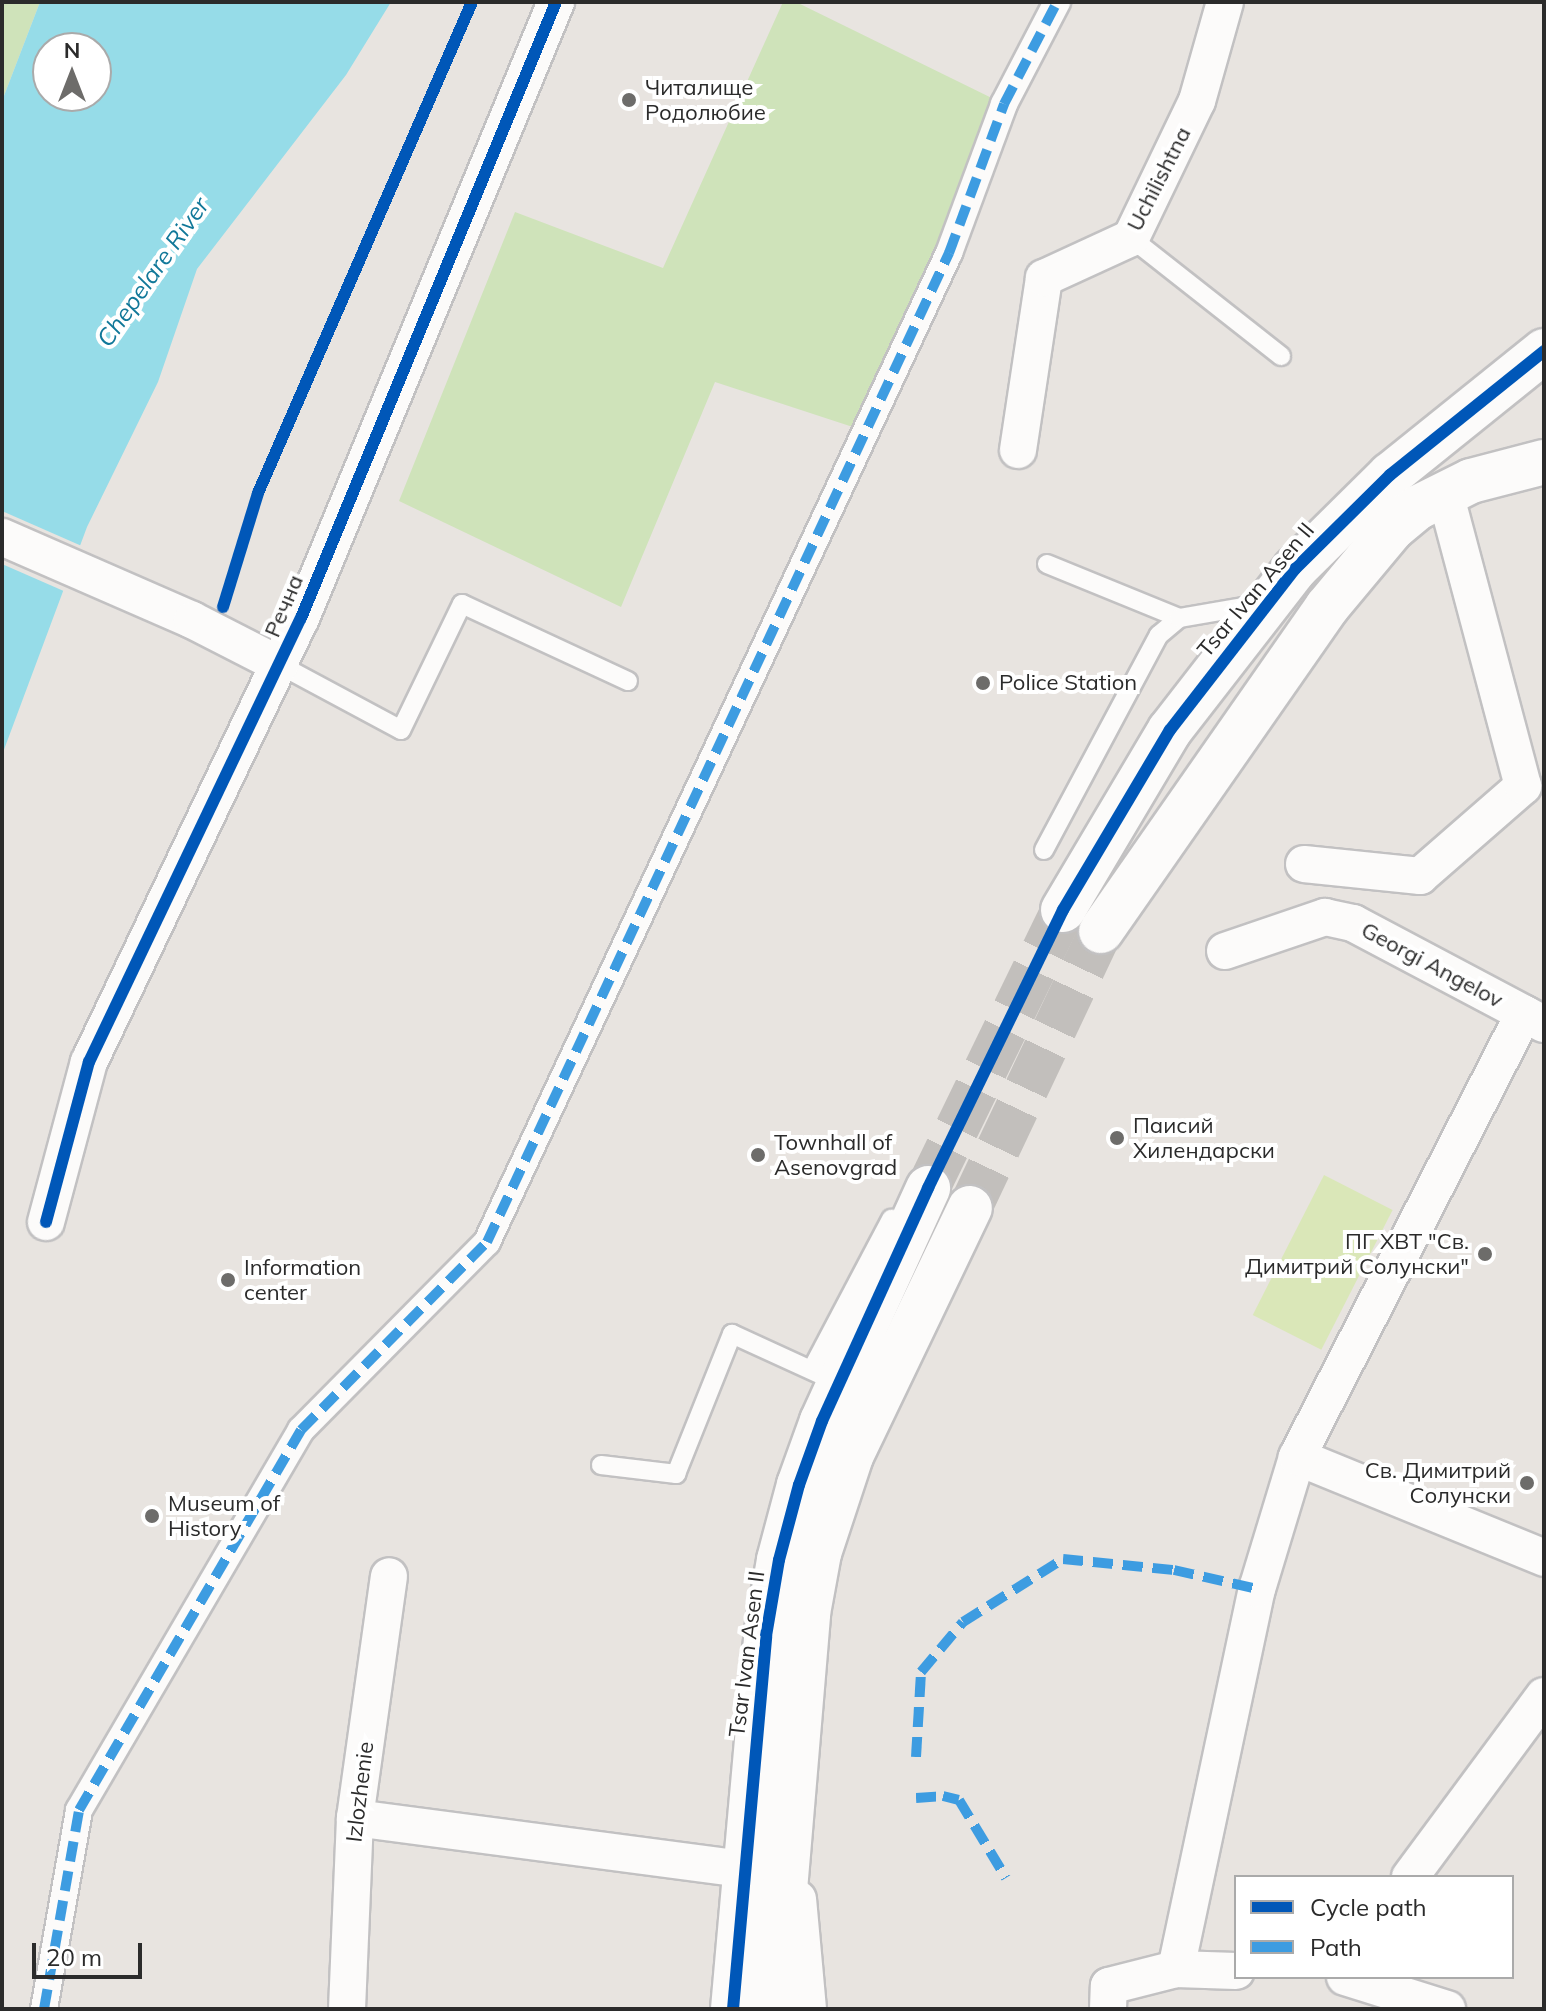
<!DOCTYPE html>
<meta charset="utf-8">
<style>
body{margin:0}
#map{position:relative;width:1546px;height:2011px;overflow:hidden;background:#e8e4e0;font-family:Mulish,sans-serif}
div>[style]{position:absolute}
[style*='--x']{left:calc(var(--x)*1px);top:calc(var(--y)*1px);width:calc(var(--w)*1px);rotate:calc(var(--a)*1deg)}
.green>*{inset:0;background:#cfe3ba}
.pitch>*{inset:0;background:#dae7b8;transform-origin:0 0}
.water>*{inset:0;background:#96dce8}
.pier>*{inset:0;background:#e8e4e0}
.tertiary-tunnel>*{height:44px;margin-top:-22px;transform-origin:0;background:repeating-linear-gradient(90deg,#c2bfbc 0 44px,transparent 0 66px)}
.roads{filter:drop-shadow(2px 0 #c2c1c2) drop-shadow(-2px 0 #c2c1c2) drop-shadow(0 2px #c2c1c2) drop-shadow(0 -2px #c2c1c2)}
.service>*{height:18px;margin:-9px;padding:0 9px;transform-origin:9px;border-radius:9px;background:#fcfbfa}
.pedestrian>*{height:26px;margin:-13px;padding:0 13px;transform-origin:13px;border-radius:13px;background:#fcfbfa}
.minor>*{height:36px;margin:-18px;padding:0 18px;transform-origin:18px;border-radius:18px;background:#fcfbfa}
.tertiary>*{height:44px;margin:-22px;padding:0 22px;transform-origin:22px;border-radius:22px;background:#fcfbfa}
.quiet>*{height:10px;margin-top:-5px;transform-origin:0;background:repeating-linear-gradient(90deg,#3d9ce1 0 20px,transparent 0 30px)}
.cycleway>*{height:12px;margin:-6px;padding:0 6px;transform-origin:6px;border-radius:6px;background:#0057b8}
.dots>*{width:22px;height:22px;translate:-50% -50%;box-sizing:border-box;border:4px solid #fff;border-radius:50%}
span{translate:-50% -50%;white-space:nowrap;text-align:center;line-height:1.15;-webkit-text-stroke:8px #fff;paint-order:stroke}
.poi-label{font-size:22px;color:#2b2b2b}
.left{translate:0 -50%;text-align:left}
.right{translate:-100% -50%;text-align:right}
.street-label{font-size:22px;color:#2b2b2b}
.water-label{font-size:24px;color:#117899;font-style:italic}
.frame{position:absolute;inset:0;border:4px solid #2b2b2b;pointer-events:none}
.legend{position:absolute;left:1234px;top:1875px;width:280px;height:104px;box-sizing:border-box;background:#fff;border:2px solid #aaa;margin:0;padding:10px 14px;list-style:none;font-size:24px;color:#2b2b2b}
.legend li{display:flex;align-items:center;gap:16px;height:40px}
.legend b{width:40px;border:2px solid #aaa}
.north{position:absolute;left:32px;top:32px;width:80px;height:80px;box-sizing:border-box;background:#fff;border:2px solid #aaa;border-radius:50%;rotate:0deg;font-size:22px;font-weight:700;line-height:32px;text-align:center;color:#2b2b2b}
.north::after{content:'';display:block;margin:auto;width:28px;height:36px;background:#6d6c6a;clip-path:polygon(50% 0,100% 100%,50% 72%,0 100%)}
.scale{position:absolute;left:32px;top:1943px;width:110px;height:36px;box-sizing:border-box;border:4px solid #2b2b2b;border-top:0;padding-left:10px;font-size:24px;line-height:28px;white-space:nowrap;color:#2b2b2b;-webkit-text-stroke:6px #fff;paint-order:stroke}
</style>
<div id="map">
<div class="green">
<i style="clip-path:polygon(2px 2px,40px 2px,2px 101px)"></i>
<i style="clip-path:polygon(783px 2px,796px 2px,1004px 104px,865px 431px,715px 382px,621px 607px,399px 501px,515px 212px,663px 268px)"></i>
</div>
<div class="pitch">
<i style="left:1324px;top:1175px;width:77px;height:157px;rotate:27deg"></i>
</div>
<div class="water">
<i style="clip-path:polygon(evenodd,40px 2px,391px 2px,346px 75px,197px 269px,158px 382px,87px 527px,2px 755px,2px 101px,40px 2px,48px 48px,96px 48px,96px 96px,48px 96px,48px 48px)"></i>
</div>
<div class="pier">
<i style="clip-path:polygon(2px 511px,84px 547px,66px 592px,2px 564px)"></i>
</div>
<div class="tertiary-tunnel">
<i style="--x:928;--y:1188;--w:309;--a:-64.1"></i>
<i style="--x:970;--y:1208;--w:306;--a:-64.7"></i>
</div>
<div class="roads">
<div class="service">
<i style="--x:1131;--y:238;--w:191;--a:38.2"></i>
<i style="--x:1047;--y:564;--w:143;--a:22.2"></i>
<i style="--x:280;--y:665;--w:137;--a:28.2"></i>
<i style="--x:401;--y:730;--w:140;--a:-64.2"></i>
<i style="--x:462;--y:604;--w:183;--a:24.9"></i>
<i style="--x:1044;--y:850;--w:244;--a:-61.9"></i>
<i style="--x:1159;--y:635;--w:26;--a:-40"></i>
<i style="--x:1179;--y:618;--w:82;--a:-9.8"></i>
<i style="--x:812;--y:1369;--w:170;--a:-62.2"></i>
<i style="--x:601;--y:1465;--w:76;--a:6.8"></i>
<i style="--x:676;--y:1474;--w:151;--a:-68.2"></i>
<i style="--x:732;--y:1334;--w:118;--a:24.6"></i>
</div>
<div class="pedestrian">
<i style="--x:44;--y:2009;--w:202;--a:-80"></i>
<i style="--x:79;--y:1810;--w:440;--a:-59.7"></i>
<i style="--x:301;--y:1430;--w:264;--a:-45.3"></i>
<i style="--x:487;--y:1242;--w:1092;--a:-64.96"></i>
<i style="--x:949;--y:253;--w:159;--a:-69.7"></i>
<i style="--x:1004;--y:104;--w:115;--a:-62.5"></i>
</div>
<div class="minor">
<i style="--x:1018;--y:450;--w:174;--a:-81.4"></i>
<i style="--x:1044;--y:278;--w:96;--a:-24.7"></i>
<i style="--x:1131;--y:238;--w:152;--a:-64.3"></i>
<i style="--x:1197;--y:101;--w:103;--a:-74.2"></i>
<i style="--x:2;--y:537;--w:207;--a:23.6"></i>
<i style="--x:192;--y:620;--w:99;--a:27.1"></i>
<i style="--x:1304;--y:864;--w:117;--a:5.9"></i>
<i style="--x:1420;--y:876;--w:137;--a:-41.1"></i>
<i style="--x:1523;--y:786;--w:303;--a:-104.9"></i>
<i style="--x:1225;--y:951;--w:106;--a:-18.8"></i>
<i style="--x:1325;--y:917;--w:29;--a:12"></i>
<i style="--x:1353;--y:923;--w:216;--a:27.9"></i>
<i style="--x:46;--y:1222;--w:166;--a:-75"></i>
<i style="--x:89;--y:1062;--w:492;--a:-64.5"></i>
<i style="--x:301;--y:618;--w:667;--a:-67.51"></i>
<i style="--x:1297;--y:1457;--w:267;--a:22.2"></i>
<i style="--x:355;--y:1818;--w:391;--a:7.5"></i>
<i style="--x:1410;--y:1877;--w:225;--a:-53.5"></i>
<i style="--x:798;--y:1899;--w:110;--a:84.8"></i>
<i style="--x:1176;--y:1969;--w:389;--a:-78"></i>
<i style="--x:1257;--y:1589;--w:138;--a:-73.1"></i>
<i style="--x:1297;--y:1457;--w:498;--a:-62.9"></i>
<i style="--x:1345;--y:1977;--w:107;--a:17.4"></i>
<i style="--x:347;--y:2009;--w:191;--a:-87.6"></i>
<i style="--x:355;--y:1818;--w:244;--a:-82"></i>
<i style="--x:1108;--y:2009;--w:23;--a:-88"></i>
<i style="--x:1109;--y:1986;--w:69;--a:-14.2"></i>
<i style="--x:1176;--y:1969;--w:60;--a:1.9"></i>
</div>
<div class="tertiary">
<i style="--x:1063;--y:910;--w:209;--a:-59.3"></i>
<i style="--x:1170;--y:730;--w:204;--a:-52.2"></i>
<i style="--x:1295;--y:569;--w:134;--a:-44.7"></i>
<i style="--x:1390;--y:475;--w:198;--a:-38.8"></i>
<i style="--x:1101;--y:931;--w:395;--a:-55.1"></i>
<i style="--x:1327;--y:607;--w:102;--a:-50.2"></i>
<i style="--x:1392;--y:529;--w:33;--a:-40"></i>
<i style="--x:1417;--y:508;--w:60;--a:-26.6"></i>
<i style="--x:1471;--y:481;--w:75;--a:-14.6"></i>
<i style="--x:733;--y:2009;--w:374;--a:-84.9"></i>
<i style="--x:766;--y:1636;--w:77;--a:-80.3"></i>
<i style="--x:779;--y:1560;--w:78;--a:-75.1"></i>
<i style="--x:799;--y:1485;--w:68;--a:-70.2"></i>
<i style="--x:822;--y:1421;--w:256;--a:-65.5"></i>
<i style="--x:775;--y:2009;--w:397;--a:-85.2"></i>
<i style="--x:808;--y:1613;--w:61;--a:-79.6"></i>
<i style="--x:819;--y:1553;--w:102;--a:-71.7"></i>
<i style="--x:851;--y:1456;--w:275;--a:-64.4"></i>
</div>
</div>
<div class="quiet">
<i style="--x:916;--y:1757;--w:85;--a:-86.6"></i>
<i style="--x:921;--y:1672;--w:65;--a:-50"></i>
<i style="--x:963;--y:1622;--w:118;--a:-32.2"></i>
<i style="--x:1063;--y:1559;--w:112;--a:5.7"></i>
<i style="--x:1174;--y:1570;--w:85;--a:12.9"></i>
<i style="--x:916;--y:1798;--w:27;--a:-4"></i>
<i style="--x:943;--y:1796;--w:16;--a:14"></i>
<i style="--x:959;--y:1800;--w:91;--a:58.9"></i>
<i style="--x:44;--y:2009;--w:202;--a:-80"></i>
<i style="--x:79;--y:1810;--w:440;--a:-59.7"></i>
<i style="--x:301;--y:1430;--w:264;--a:-45.3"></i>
<i style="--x:487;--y:1242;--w:1092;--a:-64.96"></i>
<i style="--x:949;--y:253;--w:159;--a:-69.7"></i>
<i style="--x:1004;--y:104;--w:115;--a:-62.5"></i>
</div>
<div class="cycleway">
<i style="--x:223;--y:607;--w:119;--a:-72.9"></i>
<i style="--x:258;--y:493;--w:536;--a:-66.45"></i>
<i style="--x:46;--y:1222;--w:166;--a:-75"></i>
<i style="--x:89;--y:1062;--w:492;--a:-64.5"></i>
<i style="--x:301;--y:618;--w:667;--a:-67.51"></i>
<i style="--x:733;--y:2009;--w:374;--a:-84.9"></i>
<i style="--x:766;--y:1636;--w:77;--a:-80.3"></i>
<i style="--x:779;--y:1560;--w:78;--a:-75.1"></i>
<i style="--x:799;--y:1485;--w:68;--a:-70.2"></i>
<i style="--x:822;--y:1421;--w:256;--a:-65.5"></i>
<i style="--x:928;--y:1188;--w:309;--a:-64.1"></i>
<i style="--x:1063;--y:910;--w:209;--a:-59.3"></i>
<i style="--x:1170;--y:730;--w:204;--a:-52.2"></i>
<i style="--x:1295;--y:569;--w:134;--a:-44.7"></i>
<i style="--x:1390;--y:475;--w:198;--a:-38.8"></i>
</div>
<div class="dots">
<i style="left:629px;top:100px;background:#6d6c6a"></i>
<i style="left:983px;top:683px;background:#6d6c6a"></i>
<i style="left:1117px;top:1138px;background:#6d6c6a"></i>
<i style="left:758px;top:1155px;background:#6d6c6a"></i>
<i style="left:1485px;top:1254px;background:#6d6c6a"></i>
<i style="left:228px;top:1280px;background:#6d6c6a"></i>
<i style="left:1527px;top:1483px;background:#6d6c6a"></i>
<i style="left:152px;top:1516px;background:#6d6c6a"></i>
</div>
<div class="poi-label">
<span class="left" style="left:645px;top:100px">Читалище<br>Родолюбие</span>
<span class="left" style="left:999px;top:683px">Police Station</span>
<span class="left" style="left:1133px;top:1138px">Паисий<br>Хилендарски</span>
<span class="left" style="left:774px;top:1155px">Townhall of<br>Asenovgrad</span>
<span class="right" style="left:1469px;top:1254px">ПГ ХВТ "Св.<br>Димитрий Солунски"</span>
<span class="left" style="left:244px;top:1280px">Information<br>center</span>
<span class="right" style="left:1511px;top:1483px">Св. Димитрий<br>Солунски</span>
<span class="left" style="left:168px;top:1516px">Museum of<br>History</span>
</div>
<div class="street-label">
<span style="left:1159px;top:179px;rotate:-63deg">Uchilishtna</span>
<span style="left:1256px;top:590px;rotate:-50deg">Tsar Ivan Asen II</span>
<span style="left:284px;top:606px;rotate:-67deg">Речна</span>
<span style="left:1432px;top:965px;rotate:28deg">Georgi Angelov</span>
<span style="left:747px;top:1654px;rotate:-83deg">Tsar Ivan Asen II</span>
<span style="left:360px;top:1792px;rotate:-83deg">Izlozhenie</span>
</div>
<div class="water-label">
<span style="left:153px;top:272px;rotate:-55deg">Chepelare River</span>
</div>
<div class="frame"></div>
<ul class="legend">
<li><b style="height:10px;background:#0057b8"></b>Cycle path</li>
<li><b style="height:10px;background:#3d9ce1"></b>Path</li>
</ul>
<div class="north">N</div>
<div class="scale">20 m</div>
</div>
